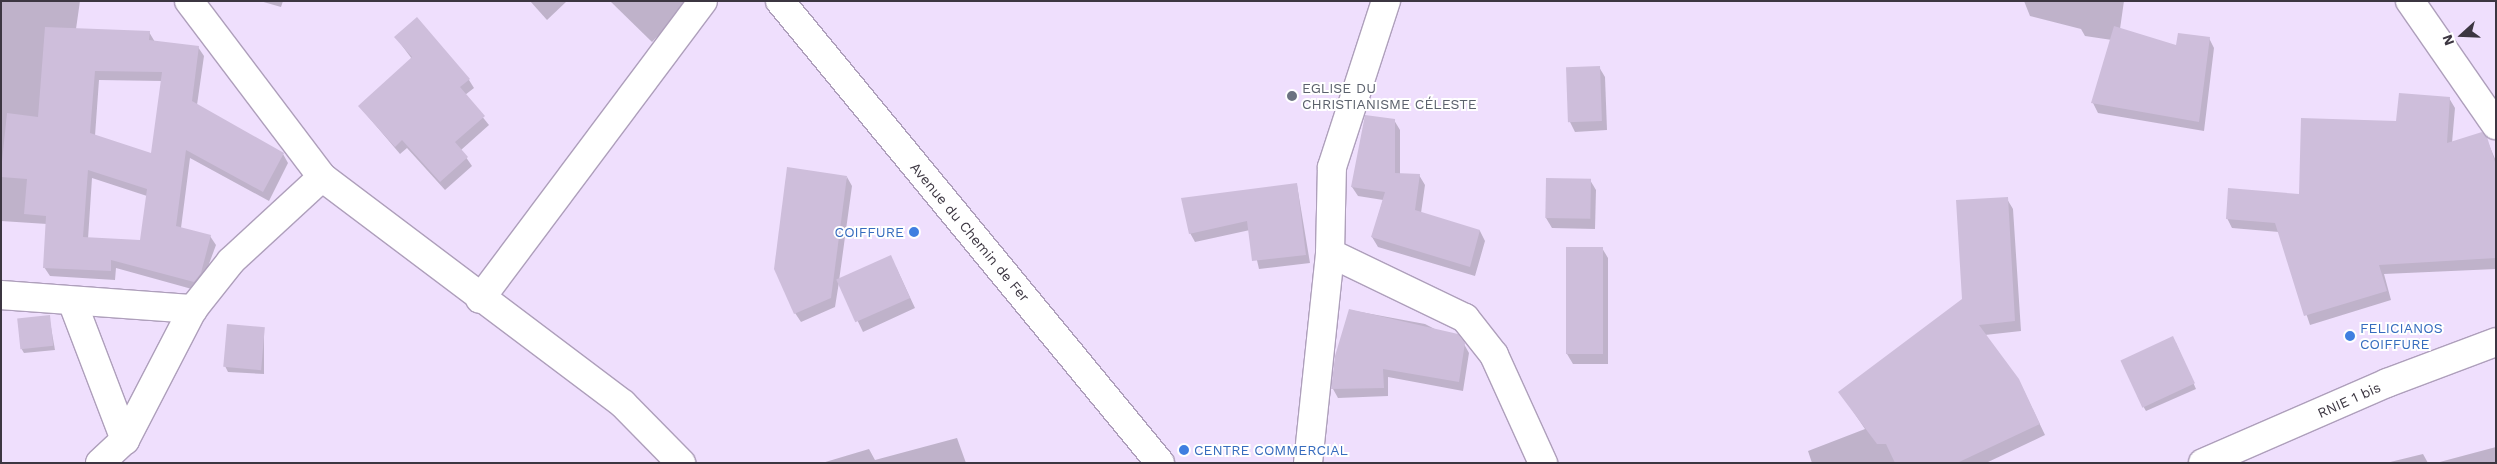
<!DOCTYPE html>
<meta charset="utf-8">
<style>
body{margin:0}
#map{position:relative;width:2497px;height:464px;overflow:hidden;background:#efdffd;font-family:"Work Sans",sans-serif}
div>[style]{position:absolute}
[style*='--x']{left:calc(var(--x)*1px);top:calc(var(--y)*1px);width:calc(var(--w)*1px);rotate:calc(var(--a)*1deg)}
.shadow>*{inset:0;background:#0003}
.building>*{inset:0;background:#cebedb;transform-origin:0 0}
.roads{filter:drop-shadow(1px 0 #ae9fbb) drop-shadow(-1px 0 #ae9fbb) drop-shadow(0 1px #ae9fbb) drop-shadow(0 -1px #ae9fbb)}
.street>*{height:28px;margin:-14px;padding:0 14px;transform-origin:14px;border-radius:14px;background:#fff}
.primary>*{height:28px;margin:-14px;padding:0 14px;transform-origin:14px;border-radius:14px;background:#fff}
.dots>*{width:14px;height:14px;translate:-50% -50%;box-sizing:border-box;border:2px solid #fff;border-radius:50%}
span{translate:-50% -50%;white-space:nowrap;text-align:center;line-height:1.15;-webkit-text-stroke:4px #fff;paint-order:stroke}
.worship-label{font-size:14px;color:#5b616d}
.left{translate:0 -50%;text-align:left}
.shop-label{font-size:14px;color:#366cbe}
.right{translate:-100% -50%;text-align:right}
.street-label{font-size:14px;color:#3c3641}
.frame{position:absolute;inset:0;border:2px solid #3c3641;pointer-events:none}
.north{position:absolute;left:2437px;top:10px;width:50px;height:50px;-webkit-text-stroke:4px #fff;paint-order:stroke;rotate:250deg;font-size:14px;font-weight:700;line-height:20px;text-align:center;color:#3c3641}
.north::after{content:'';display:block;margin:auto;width:18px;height:22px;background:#3c3641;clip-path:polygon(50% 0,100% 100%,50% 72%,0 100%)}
</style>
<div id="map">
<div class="shadow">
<i style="clip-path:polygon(evenodd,1px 1px,80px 1px,76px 29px,149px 32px,155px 42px,198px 47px,204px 56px,197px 105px,283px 154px,288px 163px,269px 201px,190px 158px,181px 228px,210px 236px,216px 245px,199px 291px,116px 268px,115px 280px,50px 276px,44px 267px,47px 224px,1px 221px,1px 1px,99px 80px,162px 81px,152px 155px,95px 136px,99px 80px,1px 1px,92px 178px,147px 196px,141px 241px,88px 239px,92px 178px)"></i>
<i style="clip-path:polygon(260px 1px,283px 1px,281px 7px)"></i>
<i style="clip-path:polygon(530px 1px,567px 1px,547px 20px)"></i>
<i style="clip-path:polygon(610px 1px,692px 1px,652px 42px)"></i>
<i style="clip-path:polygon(2024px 1px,2124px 1px,2120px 29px,2177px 47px,2209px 38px,2214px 48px,2204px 131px,2098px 113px,2093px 103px,2112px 40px,2085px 36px,2081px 29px,2030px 16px)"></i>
<i style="clip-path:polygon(400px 43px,469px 80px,474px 88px,465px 95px,489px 125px,461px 150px,472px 166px,445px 190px,407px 148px,400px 154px,360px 107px,412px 59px)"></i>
<i style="clip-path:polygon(1599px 67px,1605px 77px,1607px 130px,1575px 132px,1570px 122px)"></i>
<i style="clip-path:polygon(2449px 98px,2455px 108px,2452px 143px,2486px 138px,2496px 161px,2496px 269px,2384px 274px,2391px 300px,2310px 325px,2279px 232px,2232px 228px,2227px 218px,2300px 196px,2398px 122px)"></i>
<i style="clip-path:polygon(1394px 120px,1400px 130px,1400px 174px,1419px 175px,1425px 185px,1421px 213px,1480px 231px,1485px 241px,1475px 276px,1378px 247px,1372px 237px,1383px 200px,1358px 196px,1352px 187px)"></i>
<i style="clip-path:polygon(847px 177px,852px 186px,839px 281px,896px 267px,915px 308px,863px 332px,839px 282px,835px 307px,801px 322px,795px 313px)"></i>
<i style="clip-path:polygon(1590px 180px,1596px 190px,1595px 229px,1552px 228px,1546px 218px)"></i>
<i style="clip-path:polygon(1297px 185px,1310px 263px,1259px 269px,1250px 230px,1195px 242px,1190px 233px)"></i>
<i style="clip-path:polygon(2007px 199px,2013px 209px,2021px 331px,1985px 335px,2024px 391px,2045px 435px,1986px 463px,1812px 463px,1808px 451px,1865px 429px,1840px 392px,1964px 300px)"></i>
<i style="clip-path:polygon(1602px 248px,1608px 258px,1608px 364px,1573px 364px,1567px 354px)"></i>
<i style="clip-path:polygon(1350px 310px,1425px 324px,1464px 344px,1469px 353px,1463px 391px,1388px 377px,1388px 396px,1338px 398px,1333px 389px,1336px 356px)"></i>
<i style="clip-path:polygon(49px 316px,55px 350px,24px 353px,21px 348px)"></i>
<i style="clip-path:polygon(264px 328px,264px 374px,228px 372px,225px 366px)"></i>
<i style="clip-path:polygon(2176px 343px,2196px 389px,2146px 411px,2143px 406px)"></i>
<i style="clip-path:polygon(957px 438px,966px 463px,822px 463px,869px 449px,875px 460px)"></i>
<i style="clip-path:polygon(2496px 447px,2496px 463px,2436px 463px)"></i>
<i style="clip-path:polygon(2423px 454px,2428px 463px,2386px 463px)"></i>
</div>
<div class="building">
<i style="clip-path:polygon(417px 17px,470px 79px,460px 87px,485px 116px,455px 142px,468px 157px,440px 182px,402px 140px,395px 147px,358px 106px,412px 57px,394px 37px)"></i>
<i style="clip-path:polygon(2114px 26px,2176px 45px,2178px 33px,2210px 37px,2199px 122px,2091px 103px)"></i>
<i style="clip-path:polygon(evenodd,45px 27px,150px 31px,149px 40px,199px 46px,192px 101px,284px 153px,263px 192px,186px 150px,176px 226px,211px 235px,201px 273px,194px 282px,111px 260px,111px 271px,43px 268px,46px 216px,24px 214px,27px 179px,1px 177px,1px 171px,7px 113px,38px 117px,45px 27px,95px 71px,162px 72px,151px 153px,90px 133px,95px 71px,45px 27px,88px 170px,147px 189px,140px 240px,83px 237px,88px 170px)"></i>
<i style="left:1600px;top:66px;width:55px;height:34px;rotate:88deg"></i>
<i style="clip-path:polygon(2399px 93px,2450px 97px,2447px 143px,2482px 132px,2487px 137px,2496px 165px,2496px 258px,2379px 265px,2387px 291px,2304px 316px,2275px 223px,2226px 219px,2228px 188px,2299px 194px,2301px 118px,2396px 121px)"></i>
<i style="clip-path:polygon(1365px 115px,1395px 119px,1395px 173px,1420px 174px,1415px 210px,1480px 230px,1470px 267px,1371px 237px,1385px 192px,1351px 187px)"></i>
<i style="clip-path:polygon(787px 167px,847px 176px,831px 298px,794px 314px,774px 269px)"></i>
<i style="left:1546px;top:178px;width:45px;height:40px;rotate:1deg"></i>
<i style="clip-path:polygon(1297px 183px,1306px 255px,1252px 261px,1247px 221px,1189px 234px,1181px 198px)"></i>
<i style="clip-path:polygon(2008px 197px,2015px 321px,1979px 325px,2019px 379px,2040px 424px,1957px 463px,1895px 463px,1886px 444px,1877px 444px,1838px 392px,1962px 299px,1956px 200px)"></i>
<i style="left:1603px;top:247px;width:107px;height:37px;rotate:90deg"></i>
<i style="left:891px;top:255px;width:47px;height:60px;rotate:66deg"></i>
<i style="clip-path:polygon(1349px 309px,1458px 334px,1465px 343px,1459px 382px,1383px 369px,1384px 388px,1331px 389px,1335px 356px)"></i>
<i style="left:50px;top:315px;width:31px;height:33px;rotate:84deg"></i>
<i style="left:227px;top:324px;width:38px;height:43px;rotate:5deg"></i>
<i style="left:2173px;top:336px;width:52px;height:58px;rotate:65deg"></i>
</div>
<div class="roads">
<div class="street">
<i style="--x:189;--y:1;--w:221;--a:52.9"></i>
<i style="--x:322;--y:177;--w:377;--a:37"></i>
<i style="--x:623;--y:404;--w:83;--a:45.5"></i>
<i style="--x:780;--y:1;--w:598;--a:50.56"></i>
<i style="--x:2410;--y:1;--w:151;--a:55.3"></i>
<i style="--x:1330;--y:253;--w:150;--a:25.7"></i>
<i style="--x:1465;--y:318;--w:47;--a:51.9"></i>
<i style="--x:1494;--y:355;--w:119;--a:65.6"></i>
<i style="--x:1;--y:295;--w:193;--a:4.2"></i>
<i style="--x:480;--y:299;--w:372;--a:-53.2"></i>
<i style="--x:72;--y:301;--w:149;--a:69.1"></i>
<i style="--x:100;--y:463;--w:34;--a:-43"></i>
<i style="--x:125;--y:440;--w:148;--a:-62.6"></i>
<i style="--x:193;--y:309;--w:61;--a:-51.6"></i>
<i style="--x:231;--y:261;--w:124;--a:-42.7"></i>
<i style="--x:1308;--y:463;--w:211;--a:-84"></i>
<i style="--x:1330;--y:253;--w:86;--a:-88.7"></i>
<i style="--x:1332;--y:167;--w:175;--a:-72"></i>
</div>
<div class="primary">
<i style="--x:2203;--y:463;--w:201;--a:-23.5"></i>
<i style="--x:2387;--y:383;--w:116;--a:-20.6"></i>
</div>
</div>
<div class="dots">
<i style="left:1292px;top:96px;background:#6b7280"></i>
<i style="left:914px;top:232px;background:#3f7fe0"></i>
<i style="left:2350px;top:336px;background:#3f7fe0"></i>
<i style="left:1184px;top:450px;background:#3f7fe0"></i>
</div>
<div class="worship-label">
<span class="left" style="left:1302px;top:96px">EGLISE DU<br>CHRISTIANISME CÉLESTE</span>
</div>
<div class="shop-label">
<span class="right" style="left:904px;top:232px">COIFFURE</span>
<span class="left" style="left:2360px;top:336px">FELICIANOS<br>COIFFURE</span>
<span class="left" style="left:1194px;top:450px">CENTRE COMMERCIAL</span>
</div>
<div class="street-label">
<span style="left:970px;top:232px;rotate:50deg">Avenue du Chemin de Fer</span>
<span style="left:2349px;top:400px;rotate:-24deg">RNIE 1 bis</span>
</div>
<div class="frame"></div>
<div class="north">N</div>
</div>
